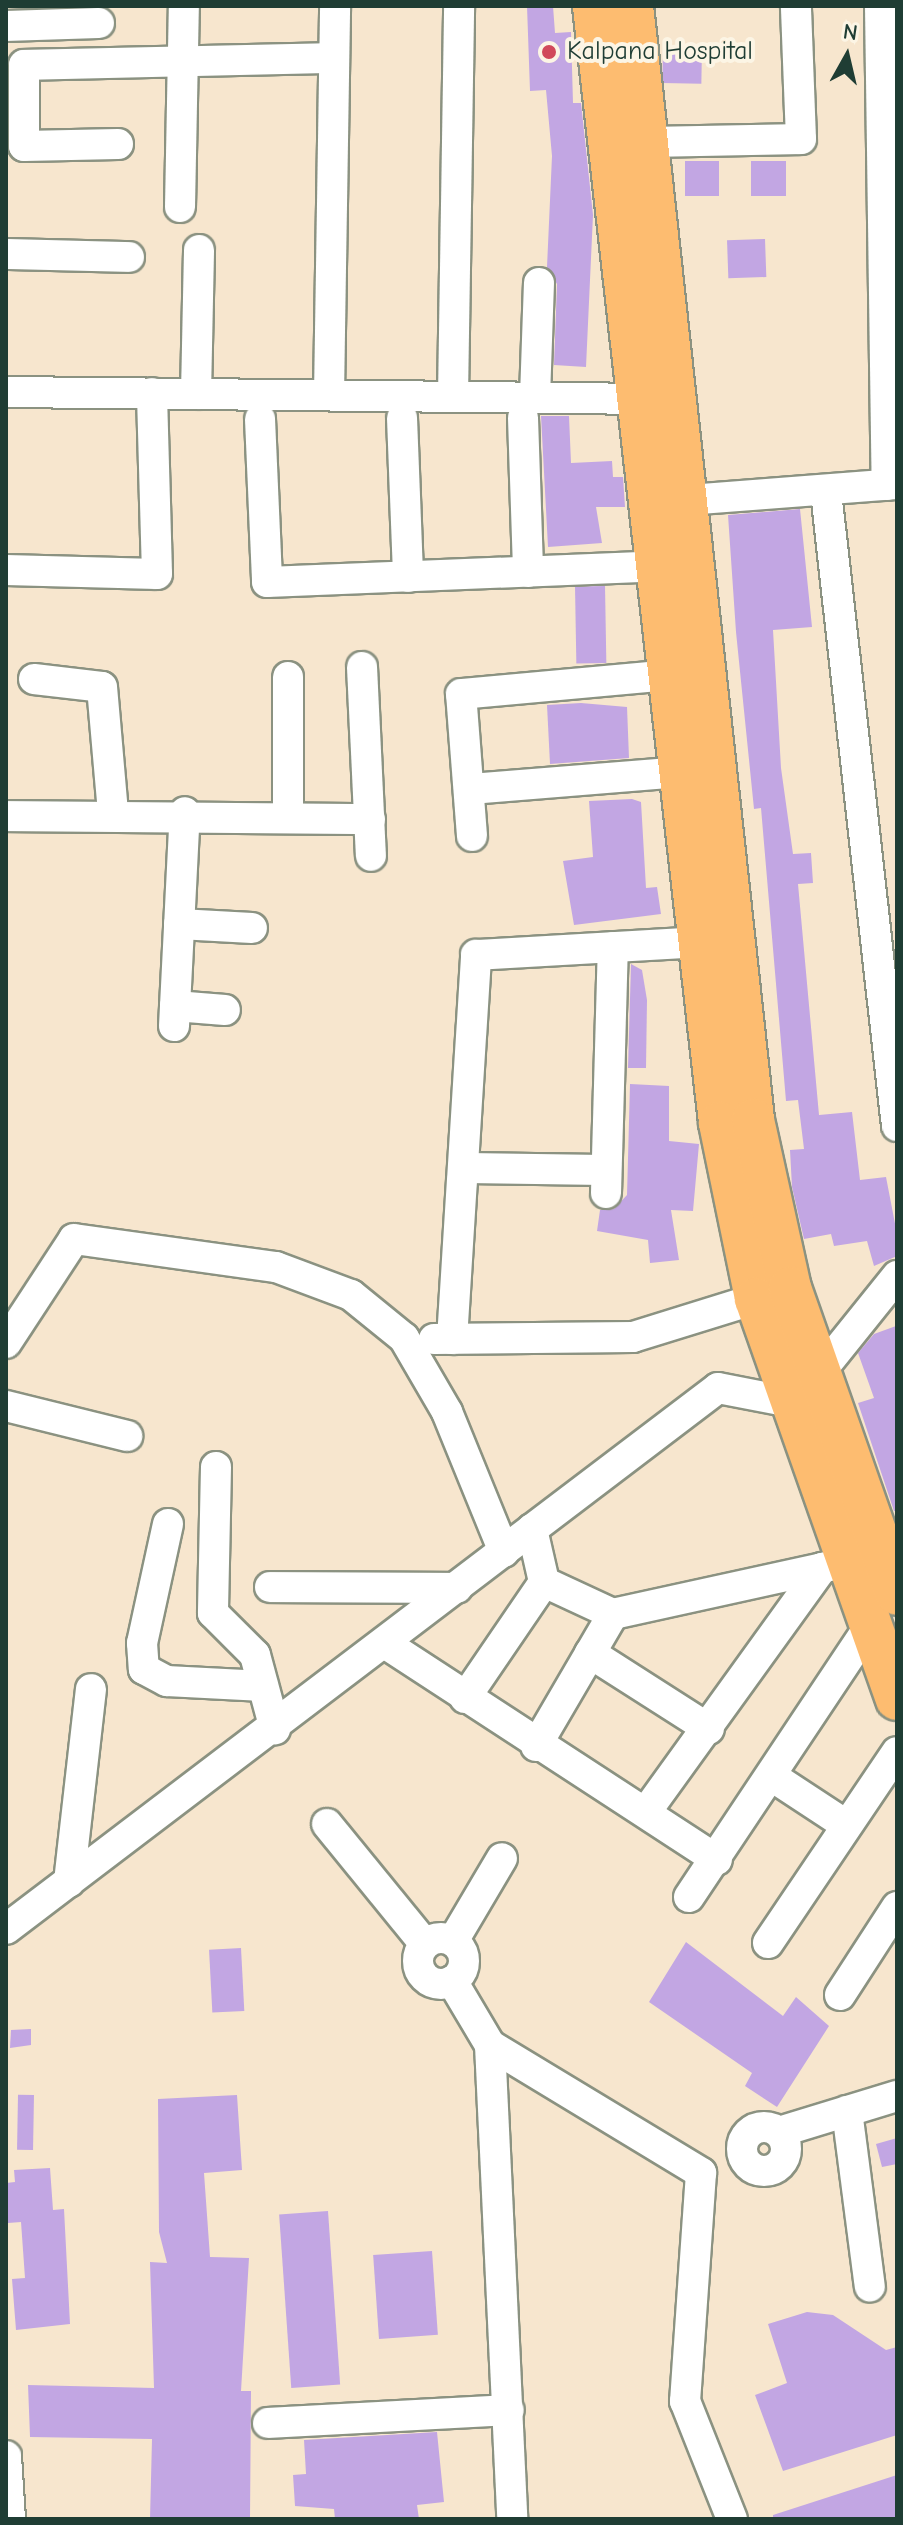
<!DOCTYPE html>
<style>
body{margin:0}
#map{position:relative;width:903px;height:2525px;overflow:hidden;background:#f7e6ce;font-family:"Comic Neue",sans-serif}
div>[style]{position:absolute}
[style*='--x']{left:calc(var(--x)*1px);top:calc(var(--y)*1px);width:calc(var(--w)*1px);rotate:calc(var(--a)*1deg)}
.building>*{inset:0;background:#c2a6e3;transform-origin:0 0}
.roads{filter:drop-shadow(2px 0 #8b9281) drop-shadow(-2px 0 #8b9281) drop-shadow(0 2px #8b9281) drop-shadow(0 -2px #8b9281)}
.minor>*{height:30px;margin:-15px;padding:0 15px;transform-origin:15px;border-radius:15px;background:#fff}
.minor>.ring{margin:-15px;padding:0;box-sizing:content-box;background:none;border:30px solid #fff;border-radius:50%}
.highway>*{height:42px;margin:-21px;padding:0 21px;transform-origin:21px;border-radius:21px;background:#fdbc70}
.dots>*{width:22px;height:22px;translate:-50% -50%;box-sizing:border-box;border:4px solid #fcf5e5;border-radius:50%}
span{translate:-50% -50%;white-space:nowrap;text-align:center;line-height:1.15;-webkit-text-stroke:8px #fcf5e5;paint-order:stroke}
.poi-label{font-size:26px;color:#1f3d34}
.left{translate:0 -50%;text-align:left}
.frame{position:absolute;inset:0;border:8px solid #1f3d34;pointer-events:none}
.north{position:absolute;left:807px;top:16px;width:80px;height:80px;-webkit-text-stroke:6px #fcf5e5;paint-order:stroke;rotate:8deg;font-size:22px;font-weight:700;line-height:32px;text-align:center;color:#1f3d34}
.north::after{content:'';display:block;margin:auto;width:28px;height:36px;background:#1f3d34;clip-path:polygon(50% 0,100% 100%,50% 72%,0 100%)}
</style>
<div id="map">
<div class="building">
<i style="clip-path:polygon(527px 6px,553px 6px,555px 33px,571px 32px,573px 103px,581px 103px,593px 215px,586px 367px,554px 365px,557px 284px,547px 267px,552px 156px,546px 90px,530px 91px)"></i>
<i style="left:663px;top:46px;width:39px;height:37px;rotate:1deg"></i>
<i style="left:685px;top:161px;width:34px;height:35px"></i>
<i style="left:751px;top:161px;width:35px;height:35px"></i>
<i style="left:765px;top:239px;width:38px;height:38px;rotate:88deg"></i>
<i style="clip-path:polygon(541px 416px,569px 416px,571px 463px,612px 461px,613px 477px,623px 477px,625px 507px,596px 507px,602px 543px,548px 547px)"></i>
<i style="clip-path:polygon(800px 509px,812px 627px,773px 630px,781px 768px,793px 854px,811px 853px,813px 883px,798px 884px,819px 1115px,852px 1112px,860px 1180px,886px 1177px,897px 1234px,897px 1256px,874px 1266px,867px 1241px,834px 1246px,831px 1234px,804px 1239px,792px 1187px,790px 1150px,804px 1149px,798px 1100px,786px 1101px,761px 808px,754px 809px,736px 632px,728px 515px)"></i>
<i style="left:605px;top:586px;width:77px;height:30px;rotate:89deg"></i>
<i style="clip-path:polygon(581px 703px,627px 707px,629px 758px,550px 764px,547px 705px)"></i>
<i style="clip-path:polygon(632px 799px,641px 802px,646px 888px,657px 887px,661px 914px,574px 925px,563px 861px,593px 857px,589px 801px)"></i>
<i style="clip-path:polygon(631px 964px,642px 970px,647px 1000px,646px 1068px,628px 1068px)"></i>
<i style="clip-path:polygon(630px 1084px,669px 1086px,669px 1141px,699px 1144px,693px 1211px,671px 1210px,679px 1260px,650px 1263px,648px 1240px,597px 1231px,600px 1210px,614px 1209px,627px 1195px)"></i>
<i style="clip-path:polygon(896px 1326px,897px 1511px,894px 1511px,858px 1403px,874px 1398px,858px 1353px,874px 1334px)"></i>
<i style="clip-path:polygon(686px 1942px,783px 2016px,796px 1997px,829px 2026px,777px 2107px,745px 2086px,752px 2073px,649px 2002px)"></i>
<i style="left:241px;top:1948px;width:63px;height:32px;rotate:87deg"></i>
<i style="clip-path:polygon(31px 2029px,31px 2045px,10px 2048px,11px 2030px)"></i>
<i style="left:34px;top:2095px;width:55px;height:16px;rotate:91deg"></i>
<i style="clip-path:polygon(237px 2095px,242px 2170px,204px 2173px,210px 2257px,249px 2258px,241px 2391px,251px 2391px,250px 2519px,150px 2519px,152px 2439px,30px 2437px,28px 2385px,154px 2388px,150px 2262px,167px 2263px,159px 2232px,158px 2099px)"></i>
<i style="clip-path:polygon(897px 2138px,897px 2164px,882px 2167px,876px 2144px)"></i>
<i style="clip-path:polygon(50px 2168px,53px 2210px,64px 2209px,70px 2324px,16px 2330px,12px 2279px,25px 2278px,21px 2222px,8px 2223px,6px 2183px,15px 2182px,14px 2170px)"></i>
<i style="left:328px;top:2211px;width:174px;height:49px;rotate:86deg"></i>
<i style="left:432px;top:2251px;width:84px;height:59px;rotate:86deg"></i>
<i style="clip-path:polygon(807px 2312px,833px 2315px,886px 2350px,897px 2347px,897px 2435px,783px 2471px,755px 2395px,787px 2383px,768px 2324px)"></i>
<i style="clip-path:polygon(437px 2432px,444px 2502px,417px 2505px,419px 2519px,335px 2519px,334px 2509px,295px 2506px,293px 2475px,306px 2474px,304px 2440px)"></i>
<i style="clip-path:polygon(897px 2475px,897px 2519px,773px 2519px,773px 2515px)"></i>
</div>
<div class="roads">
<div class="minor">
<i style="--x:880;--y:6;--w:479;--a:89.2"></i>
<i style="--x:6;--y:26;--w:93;--a:-1.8"></i>
<i style="--x:650;--y:142;--w:151;--a:-1.1"></i>
<i style="--x:801;--y:139;--w:133;--a:-92.2"></i>
<i style="--x:118;--y:144;--w:94;--a:178.8"></i>
<i style="--x:24;--y:146;--w:81;--a:-90"></i>
<i style="--x:24;--y:65;--w:310;--a:-1.3"></i>
<i style="--x:180;--y:207;--w:201;--a:-88.9"></i>
<i style="--x:6;--y:254;--w:123;--a:1.4"></i>
<i style="--x:6;--y:392;--w:650;--a:0.62"></i>
<i style="--x:196;--y:394;--w:144;--a:-88.8"></i>
<i style="--x:329;--y:395;--w:389;--a:-89.1"></i>
<i style="--x:453;--y:396;--w:390;--a:-89.1"></i>
<i style="--x:535;--y:397;--w:114;--a:-88"></i>
<i style="--x:402;--y:418;--w:159;--a:87.8"></i>
<i style="--x:523;--y:418;--w:154;--a:88.1"></i>
<i style="--x:260;--y:419;--w:163;--a:87.5"></i>
<i style="--x:267;--y:582;--w:392;--a:-2.3"></i>
<i style="--x:826;--y:492;--w:638;--a:83.61"></i>
<i style="--x:688;--y:500;--w:210;--a:-4.4"></i>
<i style="--x:6;--y:570;--w:151;--a:1.5"></i>
<i style="--x:157;--y:574;--w:181;--a:-91.6"></i>
<i style="--x:362;--y:667;--w:189;--a:87.3"></i>
<i style="--x:288;--y:677;--w:139;--a:90"></i>
<i style="--x:34;--y:679;--w:68;--a:6.7"></i>
<i style="--x:102;--y:687;--w:127;--a:85"></i>
<i style="--x:470;--y:789;--w:211;--a:-4.6"></i>
<i style="--x:6;--y:816;--w:364;--a:0.5"></i>
<i style="--x:472;--y:836;--w:142;--a:-94.4"></i>
<i style="--x:461;--y:694;--w:210;--a:-5.2"></i>
<i style="--x:179;--y:924;--w:73;--a:3.1"></i>
<i style="--x:175;--y:1006;--w:50;--a:4.6"></i>
<i style="--x:174;--y:1026;--w:214;--a:-87.1"></i>
<i style="--x:465;--y:1168;--w:141;--a:0.8"></i>
<i style="--x:606;--y:1193;--w:246;--a:-88.4"></i>
<i style="--x:434;--y:1339;--w:199;--a:-0.6"></i>
<i style="--x:633;--y:1337;--w:149;--a:-17.2"></i>
<i style="--x:452;--y:1339;--w:385;--a:-86.4"></i>
<i style="--x:476;--y:955;--w:224;--a:-3.3"></i>
<i style="--x:6;--y:1343;--w:124;--a:-56.8"></i>
<i style="--x:74;--y:1239;--w:204;--a:7.9"></i>
<i style="--x:276;--y:1267;--w:80;--a:20.5"></i>
<i style="--x:351;--y:1295;--w:68;--a:39.1"></i>
<i style="--x:404;--y:1338;--w:86;--a:59.8"></i>
<i style="--x:447;--y:1412;--w:151;--a:67.8"></i>
<i style="--x:6;--y:1406;--w:125;--a:13.9"></i>
<i style="--x:216;--y:1467;--w:146;--a:91.2"></i>
<i style="--x:213;--y:1613;--w:59;--a:45"></i>
<i style="--x:255;--y:1655;--w:77;--a:74.9"></i>
<i style="--x:168;--y:1524;--w:122;--a:102.3"></i>
<i style="--x:142;--y:1643;--w:26;--a:86"></i>
<i style="--x:144;--y:1669;--w:26;--a:28"></i>
<i style="--x:167;--y:1681;--w:96;--a:3"></i>
<i style="--x:532;--y:1529;--w:54;--a:77.2"></i>
<i style="--x:544;--y:1582;--w:76;--a:24.9"></i>
<i style="--x:613;--y:1614;--w:214;--a:-12.4"></i>
<i style="--x:270;--y:1587;--w:187;--a:0.3"></i>
<i style="--x:386;--y:1644;--w:395;--a:33.1"></i>
<i style="--x:590;--y:1653;--w:141;--a:32.6"></i>
<i style="--x:465;--y:1698;--w:140;--a:-55.7"></i>
<i style="--x:536;--y:1746;--w:153;--a:-59.7"></i>
<i style="--x:773;--y:1777;--w:87;--a:33.3"></i>
<i style="--x:648;--y:1809;--w:297;--a:-54.2"></i>
<i style="--x:822;--y:1568;--w:8;--a:-14"></i>
<i style="--x:327;--y:1824;--w:155;--a:50.8"></i>
<i style="--x:69;--y:1882;--w:194;--a:-83.5"></i>
<i style="--x:689;--y:1897;--w:328;--a:-56.3"></i>
<i style="--x:6;--y:1929;--w:894;--a:-37.23"></i>
<i style="--x:718;--y:1388;--w:78;--a:11"></i>
<i style="--x:795;--y:1403;--w:163;--a:-51.2"></i>
<i class="ring" style="left:418px;top:1938px;width:16px;height:16px"></i>
<i style="--x:453;--y:1941;--w:96;--a:-59.4"></i>
<i style="--x:768;--y:1943;--w:230;--a:-56"></i>
<i style="--x:452;--y:1981;--w:74;--a:59.3"></i>
<i style="--x:490;--y:2045;--w:475;--a:87.3"></i>
<i style="--x:840;--y:1995;--w:105;--a:-57.1"></i>
<i style="--x:490;--y:2045;--w:247;--a:31.2"></i>
<i style="--x:847;--y:2111;--w:177;--a:82.6"></i>
<i class="ring" style="left:742px;top:2127px;width:14px;height:14px"></i>
<i style="--x:779;--y:2132;--w:123;--a:-17"></i>
<i style="--x:701;--y:2173;--w:229;--a:94"></i>
<i style="--x:685;--y:2401;--w:127;--a:68.3"></i>
<i style="--x:268;--y:2423;--w:241;--a:-3.1"></i>
<i style="--x:6;--y:2456;--w:63;--a:86.4"></i>
</div>
<div class="highway">
<i style="--x:594;--y:6;--w:1124;--a:83.56"></i>
<i style="--x:720;--y:1123;--w:180;--a:78.4"></i>
<i style="--x:756;--y:1299;--w:424;--a:70.6"></i>
<i style="--x:632;--y:6;--w:1121;--a:83.8"></i>
<i style="--x:753;--y:1120;--w:172;--a:77.6"></i>
<i style="--x:790;--y:1288;--w:324;--a:70.7"></i>
</div>
</div>
<div class="dots">
<i style="left:549px;top:52px;background:#d1495b"></i>
</div>
<div class="poi-label">
<span class="left" style="left:567px;top:52px">Kalpana Hospital</span>
</div>
<div class="frame"></div>
<div class="north">N</div>
</div>
